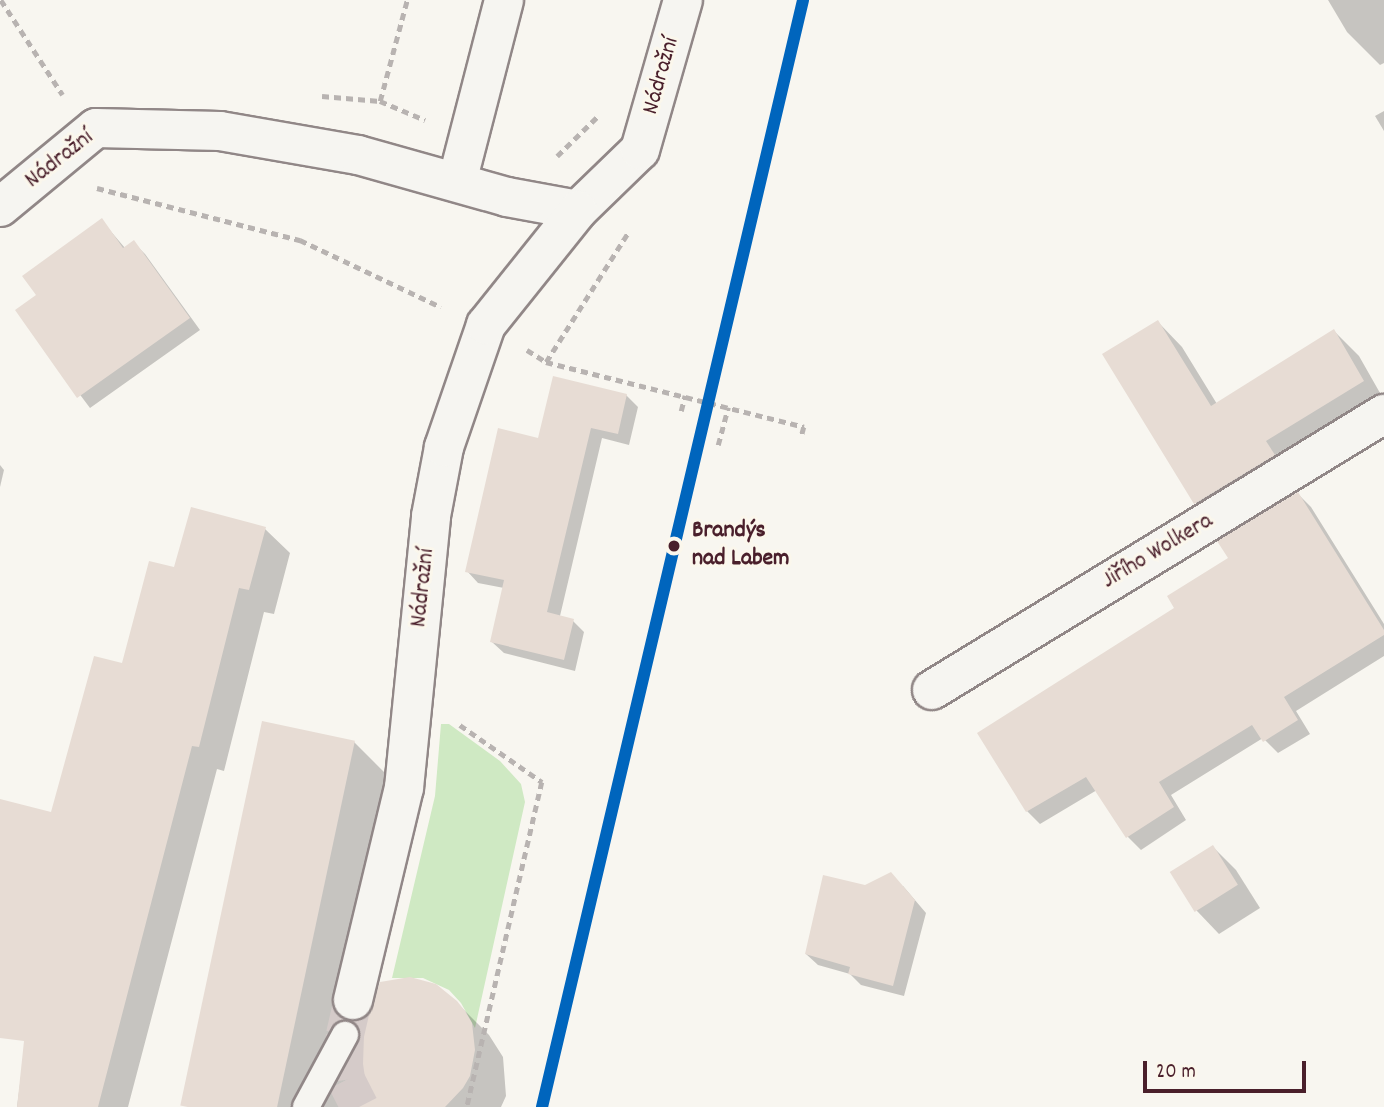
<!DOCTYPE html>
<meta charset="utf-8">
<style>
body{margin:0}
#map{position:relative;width:1384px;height:1107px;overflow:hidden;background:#f8f6f0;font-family:Dekko,sans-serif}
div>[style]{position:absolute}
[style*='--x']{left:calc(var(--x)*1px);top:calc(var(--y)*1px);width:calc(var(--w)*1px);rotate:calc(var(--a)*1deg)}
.green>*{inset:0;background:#cfe9c3}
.shadow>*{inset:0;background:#0003}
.building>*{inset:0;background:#e7dcd4;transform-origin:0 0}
.minor-tunnel>*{height:38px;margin-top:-19px;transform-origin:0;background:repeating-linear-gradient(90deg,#d5cbc9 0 38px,transparent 0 57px)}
.path>*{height:4.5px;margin-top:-2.25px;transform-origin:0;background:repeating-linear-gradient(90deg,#b8b3b1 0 7px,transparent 0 12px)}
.roads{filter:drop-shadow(2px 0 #918787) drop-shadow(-2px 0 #918787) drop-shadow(0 2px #918787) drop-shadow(0 -2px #918787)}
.service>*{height:26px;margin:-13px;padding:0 13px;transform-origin:13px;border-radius:13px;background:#f6f5f1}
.minor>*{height:38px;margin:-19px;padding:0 19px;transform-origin:19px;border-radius:19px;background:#f6f5f1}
.rail-1>*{height:12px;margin:-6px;padding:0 6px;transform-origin:6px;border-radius:6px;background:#0065bd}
.dots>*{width:19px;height:19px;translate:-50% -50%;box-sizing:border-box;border:4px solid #fbf7ec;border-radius:50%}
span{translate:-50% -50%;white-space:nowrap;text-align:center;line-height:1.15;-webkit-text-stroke:6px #fbf7ec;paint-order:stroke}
.street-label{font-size:24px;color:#4a1f2b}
.stop-label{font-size:24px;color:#4a1f2b;font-weight:700}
.left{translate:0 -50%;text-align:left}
.scale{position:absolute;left:1143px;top:1061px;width:163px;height:32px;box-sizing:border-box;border:4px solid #4a1f2b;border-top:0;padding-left:9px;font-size:21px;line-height:24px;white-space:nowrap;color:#4a1f2b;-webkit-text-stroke:5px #fbf7ec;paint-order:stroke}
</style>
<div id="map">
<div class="green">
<i style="clip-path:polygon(441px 724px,449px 724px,500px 761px,521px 784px,525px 802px,475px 1028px,461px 1003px,449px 990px,423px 978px,392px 978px,435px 796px)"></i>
</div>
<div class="shadow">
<i style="clip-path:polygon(1328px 0,1384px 0,1384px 63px,1380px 65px,1347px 32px)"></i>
<i style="clip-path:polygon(1384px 111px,1384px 131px,1375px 116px)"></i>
<i style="clip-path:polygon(102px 221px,125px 248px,134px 243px,145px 254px,200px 330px,90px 408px,17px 311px,38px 296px)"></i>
<i style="clip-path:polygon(1158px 322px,1182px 347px,1217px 404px,1334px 331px,1359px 356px,1384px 400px,1220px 528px,1196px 503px,1105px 355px)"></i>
<i style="clip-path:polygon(626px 395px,638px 407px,629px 445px,602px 438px,560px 616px,573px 621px,584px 632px,575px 671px,504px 653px,492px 642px,504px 588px,478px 583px,467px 571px,539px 440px)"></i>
<i style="clip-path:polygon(0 465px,4px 470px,0 487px)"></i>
<i style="clip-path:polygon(1298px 494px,1311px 507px,1384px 624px,1384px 656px,1296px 711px,1310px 734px,1278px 753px,1263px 738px,1171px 795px,1186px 820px,1141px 850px,1128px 837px,1097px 790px,1040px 824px,1027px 811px,1177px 609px)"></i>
<i style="clip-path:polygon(265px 529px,290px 553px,274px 614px,264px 612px,224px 771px,217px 769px,128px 1107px,17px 1107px,28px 1022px,0 901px,0 800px,52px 815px,123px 665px,176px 569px)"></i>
<i style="clip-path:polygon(354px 742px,386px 774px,340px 1013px,361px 1034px,456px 1002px,489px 1035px,503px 1057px,506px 1096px,501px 1107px,188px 1107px)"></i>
<i style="clip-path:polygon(1213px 847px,1236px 870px,1260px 908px,1219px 934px,1197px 911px,1172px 872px)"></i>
<i style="clip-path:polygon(903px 886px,926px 913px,904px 996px,861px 985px,850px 974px,818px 965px,806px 954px)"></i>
</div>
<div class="building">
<i style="clip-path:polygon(102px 218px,123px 248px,134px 240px,190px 318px,77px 398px,15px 310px,36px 295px,22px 276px)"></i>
<i style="clip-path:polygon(1158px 320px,1211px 406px,1334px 329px,1364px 381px,1266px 441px,1275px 455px,1194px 504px,1102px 354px)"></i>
<i style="clip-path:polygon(553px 376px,627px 394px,618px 434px,591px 428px,547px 612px,574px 619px,564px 660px,490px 642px,504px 580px,465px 572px,498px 428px,538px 438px)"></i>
<i style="clip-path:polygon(1298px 492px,1384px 630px,1384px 635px,1284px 697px,1298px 720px,1263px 742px,1252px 725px,1159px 782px,1174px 807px,1126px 838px,1086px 777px,1026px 812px,977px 733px,1174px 608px,1167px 596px,1228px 558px,1217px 541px)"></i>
<i style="clip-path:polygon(191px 507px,266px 527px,249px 590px,239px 588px,199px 747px,192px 746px,98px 1107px,17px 1107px,24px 1041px,0 1038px,0 799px,51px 812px,94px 656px,122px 663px,149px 561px,174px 567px)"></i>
<i style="left:262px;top:721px;width:95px;height:393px;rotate:12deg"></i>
<i style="left:1213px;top:845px;width:47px;height:51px;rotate:58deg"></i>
<i style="clip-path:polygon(891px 872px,915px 900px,893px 986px,848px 974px,850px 967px,805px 954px,823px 875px,865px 885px)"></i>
<i style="clip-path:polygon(410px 977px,436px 984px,457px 1001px,465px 1011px,472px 1023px,475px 1050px,470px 1076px,463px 1088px,445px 1107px,359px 1107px,348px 1063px,361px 1035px,352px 1021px,369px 1015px,380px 982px)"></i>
</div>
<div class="minor-tunnel">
<i style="--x:353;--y:1000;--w:36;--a:103"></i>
<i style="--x:345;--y:1035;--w:30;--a:92"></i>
<i style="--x:344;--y:1065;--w:15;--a:82"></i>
<i style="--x:346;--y:1080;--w:30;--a:63"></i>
</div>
<div class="path">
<i style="--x:1;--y:0;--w:113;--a:56.9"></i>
<i style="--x:322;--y:96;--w:58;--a:4.9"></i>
<i style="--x:380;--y:101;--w:105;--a:-75"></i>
<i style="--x:380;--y:101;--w:49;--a:22.9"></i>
<i style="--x:557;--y:156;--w:57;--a:-44.3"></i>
<i style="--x:97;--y:188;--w:210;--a:14.4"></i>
<i style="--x:300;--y:240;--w:156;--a:25.4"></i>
<i style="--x:527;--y:350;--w:22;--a:32"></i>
<i style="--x:546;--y:362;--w:155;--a:-57.6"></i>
<i style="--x:546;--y:362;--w:266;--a:14.1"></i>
<i style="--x:804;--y:427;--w:11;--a:105"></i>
<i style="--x:681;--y:411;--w:16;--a:-76"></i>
<i style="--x:718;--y:445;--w:39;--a:-75"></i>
<i style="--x:460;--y:725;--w:100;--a:34.8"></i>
<i style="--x:542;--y:782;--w:334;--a:103"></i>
</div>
<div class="roads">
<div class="service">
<i style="--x:306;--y:1107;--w:82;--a:-61.6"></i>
</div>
<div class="minor">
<i style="--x:457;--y:182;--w:188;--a:-75.5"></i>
<i style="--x:0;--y:207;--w:124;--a:-39.5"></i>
<i style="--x:96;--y:128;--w:124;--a:1.4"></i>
<i style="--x:220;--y:131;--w:140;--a:9.9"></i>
<i style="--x:358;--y:155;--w:155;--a:15.7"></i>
<i style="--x:507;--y:197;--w:72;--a:10.4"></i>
<i style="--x:578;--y:210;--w:86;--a:-44.1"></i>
<i style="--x:640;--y:150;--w:156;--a:-74"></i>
<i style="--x:932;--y:690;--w:530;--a:-31.41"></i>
<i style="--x:353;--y:1000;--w:218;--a:-76.5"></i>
<i style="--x:404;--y:788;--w:273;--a:-84.3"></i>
<i style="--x:431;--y:516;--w:70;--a:-79.3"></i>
<i style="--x:444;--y:447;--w:129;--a:-71"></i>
<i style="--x:486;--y:325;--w:147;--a:-51.3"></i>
</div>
</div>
<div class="rail-1">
<i style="--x:542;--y:1107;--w:1137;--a:-76.73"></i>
</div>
<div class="dots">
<i style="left:674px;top:546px;background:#4a1f2b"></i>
</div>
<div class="street-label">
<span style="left:662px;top:76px;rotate:-74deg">Nádražní</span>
<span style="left:60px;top:160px;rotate:-38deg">Nádražní</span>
<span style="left:1158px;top:552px;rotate:-31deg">Jiřího Wolkera</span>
<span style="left:424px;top:588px;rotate:-84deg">Nádražní</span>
</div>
<div class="stop-label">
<span class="left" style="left:692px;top:546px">Brandýs<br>nad Labem</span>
</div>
<div class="scale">20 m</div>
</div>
